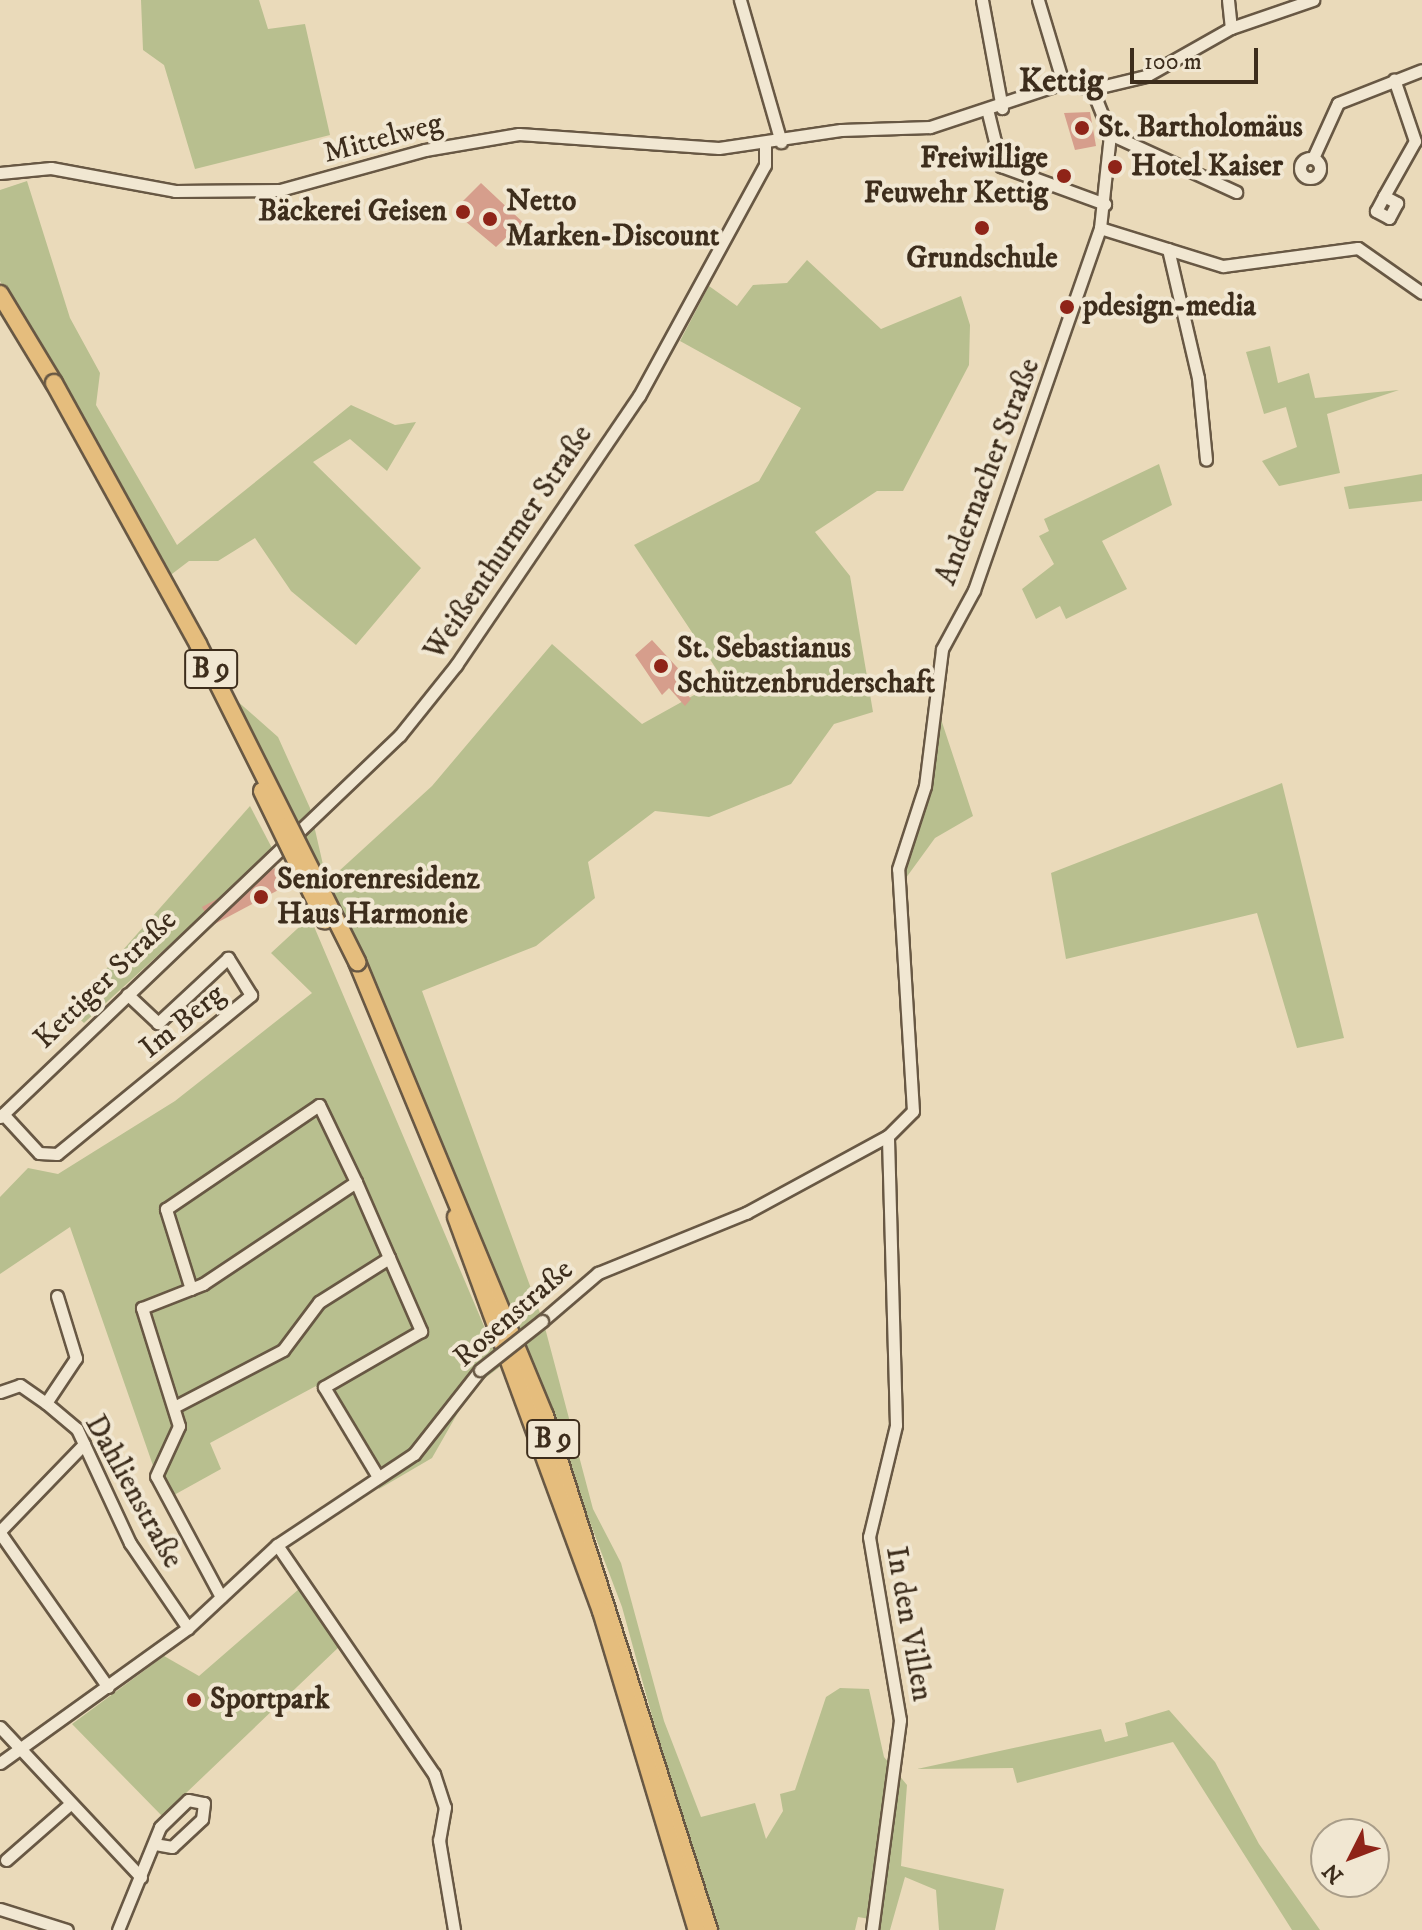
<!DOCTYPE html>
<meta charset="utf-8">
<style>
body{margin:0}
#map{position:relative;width:1422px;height:1930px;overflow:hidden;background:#eadaba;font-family:"IM FELL DW Pica",serif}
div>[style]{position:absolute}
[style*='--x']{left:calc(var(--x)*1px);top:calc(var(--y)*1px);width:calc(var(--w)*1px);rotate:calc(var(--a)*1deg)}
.green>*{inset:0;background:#b8bf8f}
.building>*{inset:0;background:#d69e8c;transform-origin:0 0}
.roads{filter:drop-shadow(2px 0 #685844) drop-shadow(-2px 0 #685844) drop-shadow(0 2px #685844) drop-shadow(0 -2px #685844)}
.minor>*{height:11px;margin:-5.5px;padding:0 5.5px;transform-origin:5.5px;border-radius:5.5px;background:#f1e7d2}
.minor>.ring{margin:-5.5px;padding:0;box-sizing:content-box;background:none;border:11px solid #f1e7d2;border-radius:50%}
.highway>*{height:16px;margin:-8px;padding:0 8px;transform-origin:8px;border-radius:8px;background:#e5bd7d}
.bridges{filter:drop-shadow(2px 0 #685844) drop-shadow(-2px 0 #685844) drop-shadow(0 2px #685844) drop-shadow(0 -2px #685844)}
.minor-bridge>*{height:11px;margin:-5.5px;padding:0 5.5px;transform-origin:5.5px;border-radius:5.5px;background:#f1e7d2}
.highway-bridge>*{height:16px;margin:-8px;padding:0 8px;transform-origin:8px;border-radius:8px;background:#e5bd7d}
.dots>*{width:22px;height:22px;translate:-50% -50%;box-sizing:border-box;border:4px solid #f1e7d2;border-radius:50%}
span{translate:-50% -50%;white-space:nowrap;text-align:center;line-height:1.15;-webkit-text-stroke:8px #f1e7d2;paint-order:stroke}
.shield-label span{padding:2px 6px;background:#f1e7d2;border:2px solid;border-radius:6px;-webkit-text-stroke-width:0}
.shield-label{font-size:28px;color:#3d2d1c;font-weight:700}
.poi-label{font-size:30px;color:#3d2d1c;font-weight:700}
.left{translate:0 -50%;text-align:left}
.right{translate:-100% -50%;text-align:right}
.street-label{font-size:30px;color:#3d2d1c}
.quarter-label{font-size:34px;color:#3d2d1c;font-weight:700}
.north{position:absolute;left:1310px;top:1818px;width:80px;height:80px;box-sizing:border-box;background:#f1e7d2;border:2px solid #a99d89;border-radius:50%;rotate:228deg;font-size:22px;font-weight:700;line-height:32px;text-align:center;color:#3d2d1c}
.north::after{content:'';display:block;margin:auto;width:28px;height:36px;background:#8f2418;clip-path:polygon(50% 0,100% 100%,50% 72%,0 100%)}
.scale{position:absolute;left:1130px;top:48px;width:128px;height:36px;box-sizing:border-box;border:4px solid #3d2d1c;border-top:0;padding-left:10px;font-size:24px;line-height:28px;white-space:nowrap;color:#3d2d1c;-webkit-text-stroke:6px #f1e7d2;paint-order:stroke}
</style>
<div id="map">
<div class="green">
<i style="clip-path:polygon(141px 0,259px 0,268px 29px,305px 24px,330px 135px,195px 169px,164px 65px,143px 50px)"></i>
<i style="clip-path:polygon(27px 181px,70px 318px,100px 373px,96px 405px,177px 545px,351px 405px,395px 425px,416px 422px,387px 471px,350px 439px,313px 462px,421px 568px,356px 645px,291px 591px,255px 538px,218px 561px,189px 561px,168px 577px,0 281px,0 190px)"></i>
<i style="clip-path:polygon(807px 260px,881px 329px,961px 296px,970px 325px,969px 365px,903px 491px,877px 491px,815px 532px,850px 576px,873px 712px,834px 724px,791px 784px,709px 817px,655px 811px,588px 862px,595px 898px,536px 946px,422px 991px,544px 1324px,593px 1509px,621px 1563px,664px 1721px,701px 1817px,755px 1803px,766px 1839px,783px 1811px,780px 1794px,795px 1790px,826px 1697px,840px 1688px,869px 1689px,884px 1757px,907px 1785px,901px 1866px,1004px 1889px,995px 1930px,939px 1930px,936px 1890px,905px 1877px,890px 1930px,868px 1930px,870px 1919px,858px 1917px,855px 1930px,711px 1930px,622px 1607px,481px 1235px,396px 1031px,236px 700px,278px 737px,310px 808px,327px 882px,432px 786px,552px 644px,642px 724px,723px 679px,634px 545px,759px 481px,801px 408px,680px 341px,709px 286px,737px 306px,753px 285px,787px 283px)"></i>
<i style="clip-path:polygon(1270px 346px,1278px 383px,1309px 373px,1315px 398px,1399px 390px,1327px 414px,1340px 473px,1279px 486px,1262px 461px,1297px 447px,1286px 407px,1264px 414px,1246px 352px)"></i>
<i style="clip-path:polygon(1159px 464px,1172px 505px,1102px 541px,1127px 589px,1066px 619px,1060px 606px,1036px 619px,1022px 589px,1054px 564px,1039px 536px,1049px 531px,1044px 519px)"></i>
<i style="clip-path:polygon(1422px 474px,1422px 501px,1349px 509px,1344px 487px)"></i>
<i style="clip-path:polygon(935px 701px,973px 816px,935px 838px,903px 882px,928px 786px)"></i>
<i style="clip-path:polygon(1282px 783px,1344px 1038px,1297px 1048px,1257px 913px,1066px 959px,1051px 873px)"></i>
<i style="clip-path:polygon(250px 806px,273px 850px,84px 1023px,70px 1010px)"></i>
<i style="clip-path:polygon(310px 917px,501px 1366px,472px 1388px,432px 1458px,379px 1489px,316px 1386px,210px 1443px,221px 1469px,165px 1500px,70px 1227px,0 1274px,0 1197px,28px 1168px,58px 1174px,175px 1101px,312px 993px,271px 953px)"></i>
<i style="clip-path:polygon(299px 1589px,341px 1645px,162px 1816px,72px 1724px,164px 1656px,199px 1676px)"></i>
<i style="clip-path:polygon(1169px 1710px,1215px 1762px,1259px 1844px,1320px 1930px,1292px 1930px,1173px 1742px,1017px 1783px,1013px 1768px,917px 1769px,1101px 1729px,1105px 1742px,1128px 1736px,1125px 1723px)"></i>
</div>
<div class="building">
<i style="clip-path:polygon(1090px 112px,1096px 146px,1075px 150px,1064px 113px)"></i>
<i style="clip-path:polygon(481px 183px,528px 227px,517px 227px,496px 247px,453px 211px)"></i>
<i style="clip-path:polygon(652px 640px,686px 677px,678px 684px,691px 699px,685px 706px,669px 688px,662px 695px,635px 655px)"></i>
<i style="left:277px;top:867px;width:21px;height:85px;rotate:62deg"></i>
</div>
<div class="roads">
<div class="minor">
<i style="--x:740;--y:0;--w:148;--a:73.9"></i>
<i style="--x:982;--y:0;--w:110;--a:79.5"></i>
<i style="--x:1038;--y:0;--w:87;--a:73.2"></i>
<i style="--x:1228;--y:0;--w:28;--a:84"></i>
<i style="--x:1063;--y:83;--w:30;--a:12"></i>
<i style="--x:1092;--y:89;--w:56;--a:-13.5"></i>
<i style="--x:1146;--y:76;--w:98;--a:-29.5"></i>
<i style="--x:1231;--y:28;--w:87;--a:-18.9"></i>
<i style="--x:988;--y:113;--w:55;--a:76.2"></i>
<i style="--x:1001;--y:166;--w:111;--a:20.1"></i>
<i style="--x:1110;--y:134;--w:139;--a:24.7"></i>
<i class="ring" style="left:1300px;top:158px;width:9px;height:9px"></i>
<i style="--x:1313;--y:158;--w:60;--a:-65.6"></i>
<i style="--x:1338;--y:103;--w:90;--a:-21.4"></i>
<i style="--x:0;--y:173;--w:51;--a:-5.6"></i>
<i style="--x:51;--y:168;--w:126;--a:10.5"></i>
<i style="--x:175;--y:191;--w:105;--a:-0.5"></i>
<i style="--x:280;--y:190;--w:150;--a:-15.4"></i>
<i style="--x:425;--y:150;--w:95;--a:-9.7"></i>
<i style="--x:519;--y:134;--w:200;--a:4"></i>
<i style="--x:719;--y:148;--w:123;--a:-8.4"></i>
<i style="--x:841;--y:130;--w:89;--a:-1.9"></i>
<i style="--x:930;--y:127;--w:140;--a:-18.3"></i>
<i style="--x:1384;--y:196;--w:63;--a:-60.6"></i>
<i style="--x:1415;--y:141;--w:65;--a:-108.7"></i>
<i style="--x:1384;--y:196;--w:15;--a:28"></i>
<i style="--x:1397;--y:203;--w:17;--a:118"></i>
<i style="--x:1389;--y:218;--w:15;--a:-152"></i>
<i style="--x:1376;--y:211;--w:17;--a:-62"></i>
<i style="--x:1100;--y:228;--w:129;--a:17.2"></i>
<i style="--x:1223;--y:266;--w:136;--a:-7.6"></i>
<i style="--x:1358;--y:248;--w:78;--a:35.1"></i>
<i style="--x:1168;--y:249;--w:132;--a:76.9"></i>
<i style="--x:1198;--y:378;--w:82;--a:84.4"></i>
<i style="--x:3;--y:1114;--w:53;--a:47.3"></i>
<i style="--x:39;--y:1153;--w:18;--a:3"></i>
<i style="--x:57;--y:1154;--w:251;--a:-39.3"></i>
<i style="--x:251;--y:995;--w:44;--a:-121.9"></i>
<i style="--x:228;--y:958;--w:96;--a:137.1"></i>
<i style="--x:158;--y:1023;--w:42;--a:-136.9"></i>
<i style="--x:0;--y:1117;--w:553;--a:-43.68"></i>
<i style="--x:400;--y:735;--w:90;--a:-51.3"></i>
<i style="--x:456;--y:665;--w:325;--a:-55.8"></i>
<i style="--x:639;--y:396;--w:263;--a:-61.4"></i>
<i style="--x:765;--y:165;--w:20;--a:-90"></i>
<i style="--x:191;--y:1289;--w:84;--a:-107.4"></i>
<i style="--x:166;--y:1209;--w:185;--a:-34.2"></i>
<i style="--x:319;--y:1105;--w:85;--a:64.3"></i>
<i style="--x:57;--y:1296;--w:65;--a:73"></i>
<i style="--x:76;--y:1358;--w:54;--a:123.7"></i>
<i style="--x:46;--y:1403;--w:40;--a:40"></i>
<i style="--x:77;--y:1429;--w:126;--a:65.1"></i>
<i style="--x:130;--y:1543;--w:103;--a:55.7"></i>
<i style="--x:542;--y:1321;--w:74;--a:-40.6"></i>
<i style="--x:598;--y:1273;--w:160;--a:-22.1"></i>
<i style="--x:746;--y:1213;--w:162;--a:-28.5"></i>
<i style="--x:888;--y:1136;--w:35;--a:-45"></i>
<i style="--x:913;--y:1111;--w:242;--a:-93.5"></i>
<i style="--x:898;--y:869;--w:87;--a:-72"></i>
<i style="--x:925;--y:786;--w:138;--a:-82.9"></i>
<i style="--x:942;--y:649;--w:67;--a:-61.5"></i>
<i style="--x:974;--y:590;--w:383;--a:-70.8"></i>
<i style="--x:1100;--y:228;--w:95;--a:-83.9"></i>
<i style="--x:1110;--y:134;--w:48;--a:-111.8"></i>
<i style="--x:0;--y:1392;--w:21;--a:-19"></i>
<i style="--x:20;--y:1385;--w:32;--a:35"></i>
<i style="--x:174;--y:1407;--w:123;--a:-27.6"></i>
<i style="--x:283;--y:1350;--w:60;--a:-53.1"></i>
<i style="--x:319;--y:1302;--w:83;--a:-32.2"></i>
<i style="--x:0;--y:1531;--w:121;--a:-46"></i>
<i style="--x:0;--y:1533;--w:188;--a:55"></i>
<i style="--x:277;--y:1545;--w:278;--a:55.6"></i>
<i style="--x:434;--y:1774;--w:35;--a:72"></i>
<i style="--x:445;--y:1807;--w:34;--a:100"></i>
<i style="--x:439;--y:1840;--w:91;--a:80.5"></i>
<i style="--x:221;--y:1597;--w:137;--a:-118.2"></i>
<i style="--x:156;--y:1476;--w:55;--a:-65.3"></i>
<i style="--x:179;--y:1426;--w:124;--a:-107.4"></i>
<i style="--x:142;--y:1308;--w:66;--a:-21.5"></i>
<i style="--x:203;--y:1284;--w:184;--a:-33.7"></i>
<i style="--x:356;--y:1182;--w:163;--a:66.4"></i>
<i style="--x:421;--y:1331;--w:112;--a:150"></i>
<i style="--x:324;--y:1387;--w:105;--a:59"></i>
<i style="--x:0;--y:1727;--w:206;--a:46.8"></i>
<i style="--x:0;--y:1763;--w:231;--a:-35.7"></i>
<i style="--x:188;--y:1628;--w:122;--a:-43"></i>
<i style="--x:277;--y:1545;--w:164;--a:-33.6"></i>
<i style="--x:414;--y:1454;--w:107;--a:-51.8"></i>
<i style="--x:6;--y:1860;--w:86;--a:-41.2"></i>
<i style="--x:0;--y:1909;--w:70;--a:17.4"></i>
<i style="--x:118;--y:1930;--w:111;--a:-67.8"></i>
<i style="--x:160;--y:1827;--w:39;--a:-44"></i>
<i style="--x:188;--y:1800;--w:16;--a:11"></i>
<i style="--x:204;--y:1803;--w:16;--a:97"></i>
<i style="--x:202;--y:1819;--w:41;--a:137"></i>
<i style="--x:172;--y:1847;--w:17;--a:-170"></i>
<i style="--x:872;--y:1930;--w:212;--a:-82.4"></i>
<i style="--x:900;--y:1720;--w:186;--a:-99.6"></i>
<i style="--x:869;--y:1537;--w:115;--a:-76.4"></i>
<i style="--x:896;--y:1425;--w:289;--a:-91.6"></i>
</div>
<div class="highway">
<i style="--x:0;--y:294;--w:104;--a:58.8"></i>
<i style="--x:357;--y:962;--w:491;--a:67.5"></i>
<i style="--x:545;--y:1416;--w:540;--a:72.3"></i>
<i style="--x:456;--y:1217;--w:420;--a:69.8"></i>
<i style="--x:601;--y:1611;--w:333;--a:73.3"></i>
</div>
</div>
<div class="bridges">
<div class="minor-bridge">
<i style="--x:480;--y:1370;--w:79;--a:-38.3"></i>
</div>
<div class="highway-bridge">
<i style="--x:54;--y:383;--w:298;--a:61.1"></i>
<i style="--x:198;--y:644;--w:356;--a:63.4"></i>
<i style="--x:262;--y:791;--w:144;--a:64.1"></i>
</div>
</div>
<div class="dots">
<i style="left:1082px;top:128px;background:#8f2418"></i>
<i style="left:1115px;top:167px;background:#8f2418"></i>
<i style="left:1064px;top:176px;background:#8f2418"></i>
<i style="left:463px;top:212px;background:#8f2418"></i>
<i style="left:490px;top:219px;background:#8f2418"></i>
<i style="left:982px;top:228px;background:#8f2418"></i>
<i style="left:1067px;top:307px;background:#8f2418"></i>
<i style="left:661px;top:666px;background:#8f2418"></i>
<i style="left:261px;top:897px;background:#8f2418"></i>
<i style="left:194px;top:1700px;background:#8f2418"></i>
</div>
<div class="shield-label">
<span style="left:211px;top:669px">B 9</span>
<span style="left:553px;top:1439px">B 9</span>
</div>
<div class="poi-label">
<span class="left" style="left:1098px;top:128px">St. Bartholomäus</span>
<span class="right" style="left:1048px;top:176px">Freiwillige<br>Feuwehr Kettig</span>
<span class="left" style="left:1131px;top:167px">Hotel Kaiser</span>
<span class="left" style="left:506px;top:219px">Netto<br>Marken-Discount</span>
<span class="right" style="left:447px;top:212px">Bäckerei Geisen</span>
<span style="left:982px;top:259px">Grundschule</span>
<span class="left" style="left:1083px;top:307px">pdesign-media</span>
<span class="left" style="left:677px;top:666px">St. Sebastianus<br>Schützenbruderschaft</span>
<span class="left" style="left:277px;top:897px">Seniorenresidenz<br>Haus Harmonie</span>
<span class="left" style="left:210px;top:1700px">Sportpark</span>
</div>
<div class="street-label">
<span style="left:383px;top:139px;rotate:-15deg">Mittelweg</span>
<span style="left:989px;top:472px;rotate:-69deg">Andernacher Straße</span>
<span style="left:509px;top:543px;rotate:-56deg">Weißenthurmer Straße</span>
<span style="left:106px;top:980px;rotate:-44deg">Kettiger Straße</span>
<span style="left:183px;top:1022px;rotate:-39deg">Im Berg</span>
<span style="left:514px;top:1314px;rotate:-41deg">Rosenstraße</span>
<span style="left:133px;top:1492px;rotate:61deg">Dahlienstraße</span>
<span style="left:908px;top:1624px;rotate:80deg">In den Villen</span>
</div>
<div class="quarter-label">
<span style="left:1061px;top:82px">Kettig</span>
</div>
<div class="north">N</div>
<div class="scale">100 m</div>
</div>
